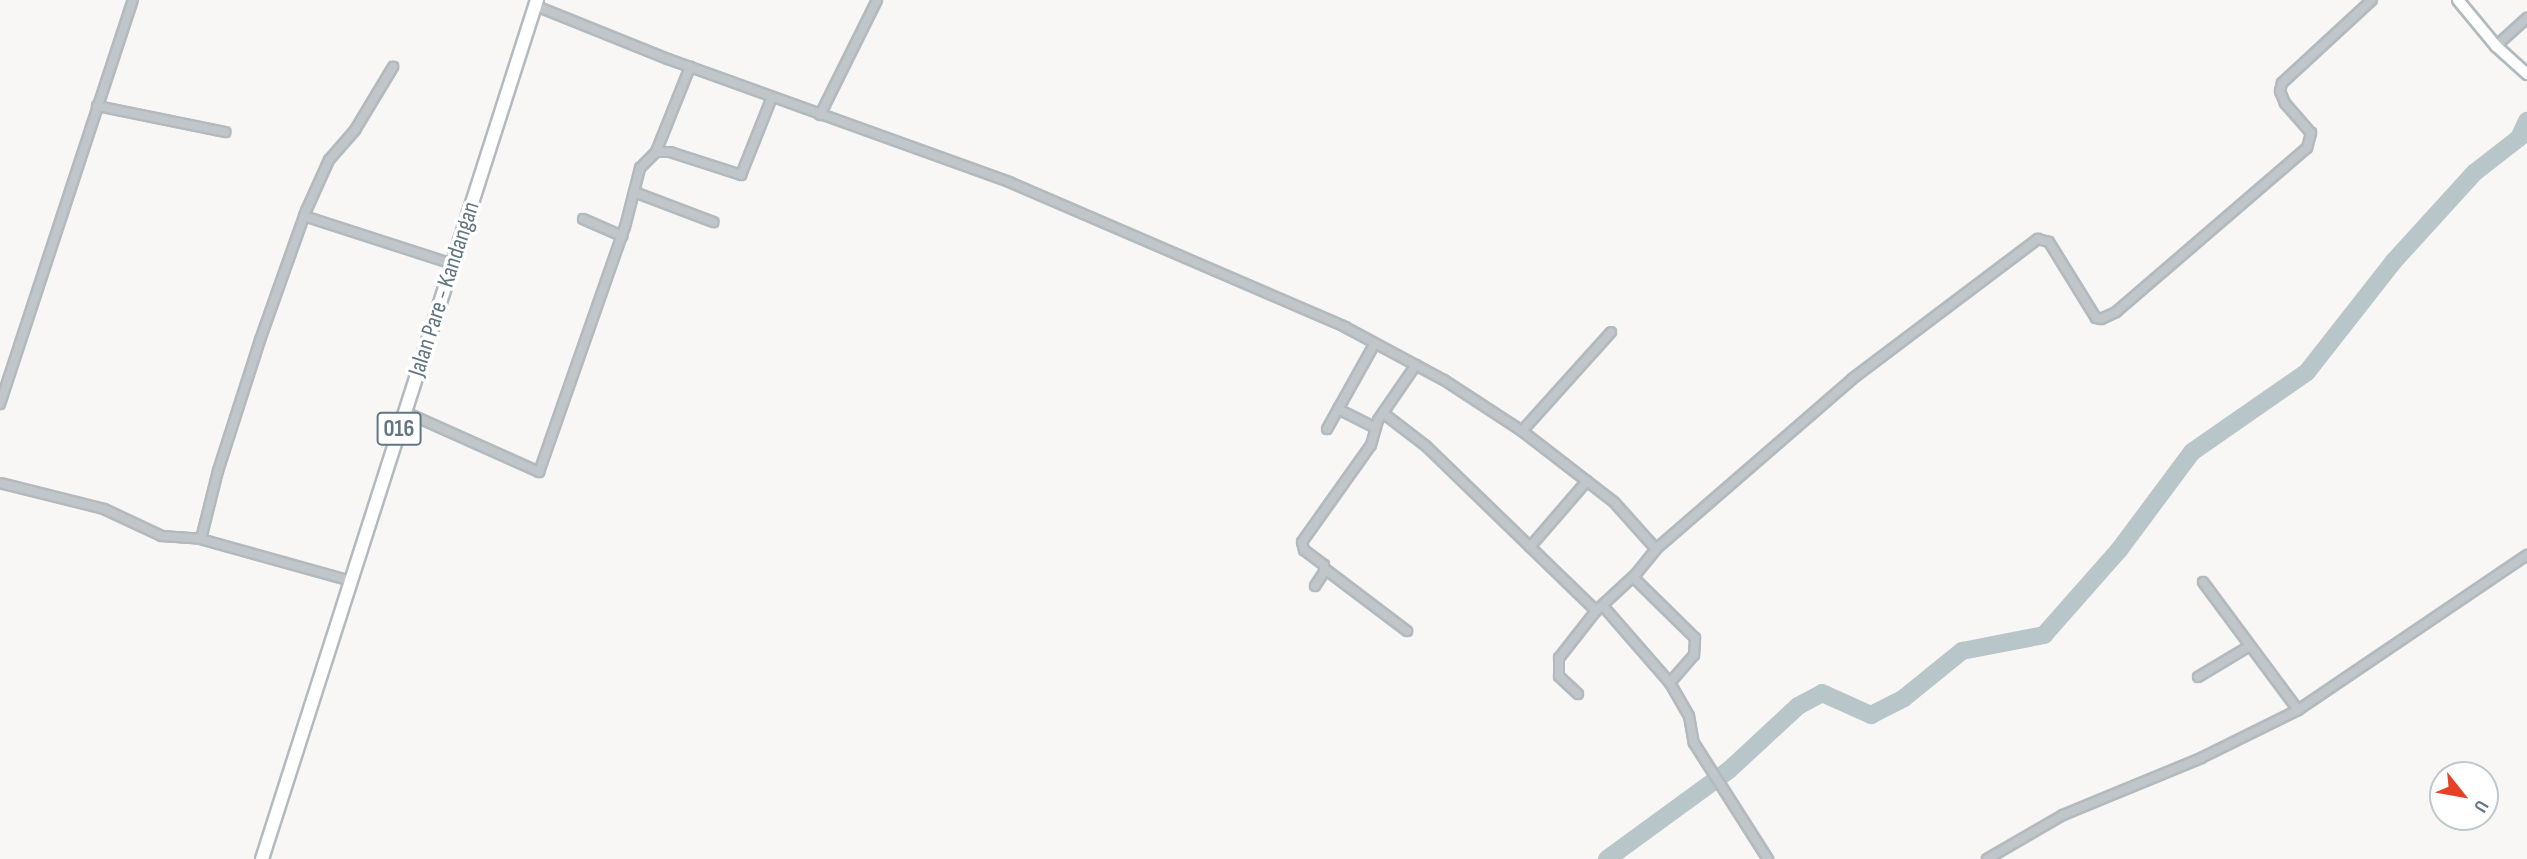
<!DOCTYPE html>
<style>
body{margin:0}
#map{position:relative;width:2527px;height:859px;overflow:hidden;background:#f8f7f5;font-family:"Sofia Sans Condensed",sans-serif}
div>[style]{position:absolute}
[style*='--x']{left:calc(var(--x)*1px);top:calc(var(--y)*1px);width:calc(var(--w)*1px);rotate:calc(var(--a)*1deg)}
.river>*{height:18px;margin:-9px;padding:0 9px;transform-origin:9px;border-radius:9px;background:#b8c6c9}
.roads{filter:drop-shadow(2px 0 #b3babe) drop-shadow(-2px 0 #b3babe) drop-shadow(0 2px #b3babe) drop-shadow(0 -2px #b3babe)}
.street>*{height:8px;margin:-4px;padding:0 4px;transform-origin:4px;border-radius:4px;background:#c0c6c9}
.secondary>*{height:10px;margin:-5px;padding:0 5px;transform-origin:5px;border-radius:5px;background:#fff}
.primary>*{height:12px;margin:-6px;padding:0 6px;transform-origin:6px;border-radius:6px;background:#fff}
span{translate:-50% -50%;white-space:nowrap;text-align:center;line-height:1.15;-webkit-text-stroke:7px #fff;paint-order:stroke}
.shield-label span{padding:2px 5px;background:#fff;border:2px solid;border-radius:5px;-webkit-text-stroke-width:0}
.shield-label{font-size:23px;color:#627681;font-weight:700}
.street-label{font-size:24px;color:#627681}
.north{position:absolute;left:2429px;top:761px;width:70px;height:70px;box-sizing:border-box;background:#fff;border:2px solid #c0c8cd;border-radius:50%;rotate:121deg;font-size:19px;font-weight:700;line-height:28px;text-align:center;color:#627681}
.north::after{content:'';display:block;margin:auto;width:24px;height:32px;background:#e84025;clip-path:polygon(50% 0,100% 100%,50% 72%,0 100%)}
</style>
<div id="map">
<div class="river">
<i style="--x:1607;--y:859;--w:151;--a:-36.1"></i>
<i style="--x:1729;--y:770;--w:94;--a:-42.8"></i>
<i style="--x:1798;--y:706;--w:27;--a:-28"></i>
<i style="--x:1822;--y:693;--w:54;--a:24.2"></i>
<i style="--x:1871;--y:715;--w:37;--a:-27"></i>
<i style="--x:1904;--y:698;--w:75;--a:-39"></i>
<i style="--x:1962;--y:651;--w:84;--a:-11"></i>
<i style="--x:2044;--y:635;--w:113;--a:-48.6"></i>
<i style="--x:2119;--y:550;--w:122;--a:-53.3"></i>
<i style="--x:2192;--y:452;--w:140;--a:-34.8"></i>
<i style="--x:2307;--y:372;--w:141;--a:-51.9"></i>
<i style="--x:2394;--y:261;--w:119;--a:-47.7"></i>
<i style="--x:2474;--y:173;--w:57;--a:-37.9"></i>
<i style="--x:2519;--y:138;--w:19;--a:-65"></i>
</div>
<div class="roads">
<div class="street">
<i style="--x:536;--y:6;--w:142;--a:21.9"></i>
<i style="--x:668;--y:59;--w:363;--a:19.8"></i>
<i style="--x:1009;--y:182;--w:366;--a:23.3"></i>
<i style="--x:1345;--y:327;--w:112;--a:28.2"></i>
<i style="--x:1444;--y:380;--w:93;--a:33.2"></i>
<i style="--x:1522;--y:431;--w:116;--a:37.7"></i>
<i style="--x:1614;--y:502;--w:63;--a:48.2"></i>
<i style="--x:1656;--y:549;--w:259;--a:-40.9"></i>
<i style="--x:1852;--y:379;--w:233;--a:-37"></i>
<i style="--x:2038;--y:239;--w:11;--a:15"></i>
<i style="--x:2049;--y:242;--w:89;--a:58.3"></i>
<i style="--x:2096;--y:318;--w:5;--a:11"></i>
<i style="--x:2101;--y:319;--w:17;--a:-25"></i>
<i style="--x:2116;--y:312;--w:252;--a:-40.7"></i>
<i style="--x:2307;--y:148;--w:16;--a:-75"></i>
<i style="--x:2311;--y:133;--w:40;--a:-131"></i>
<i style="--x:2285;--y:103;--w:13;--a:-113"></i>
<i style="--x:2280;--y:91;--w:8;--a:-76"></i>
<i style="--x:2282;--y:83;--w:122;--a:-42.7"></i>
<i style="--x:2496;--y:46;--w:42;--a:-42.1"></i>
<i style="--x:97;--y:106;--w:131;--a:11.5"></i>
<i style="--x:820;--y:115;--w:128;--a:-63.6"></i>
<i style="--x:656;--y:152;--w:92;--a:-68.2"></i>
<i style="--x:634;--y:192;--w:85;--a:20.8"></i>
<i style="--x:304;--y:216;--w:157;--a:17.9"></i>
<i style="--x:583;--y:219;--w:43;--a:23.6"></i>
<i style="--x:0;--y:404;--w:425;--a:-71.8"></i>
<i style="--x:1338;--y:409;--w:42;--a:26.6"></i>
<i style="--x:405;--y:412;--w:147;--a:24.1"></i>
<i style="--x:539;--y:472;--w:260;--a:-70.7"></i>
<i style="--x:625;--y:227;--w:61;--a:-75.7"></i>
<i style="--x:640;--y:168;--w:23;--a:-45"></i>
<i style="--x:656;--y:152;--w:14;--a:0"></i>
<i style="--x:670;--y:152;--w:75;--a:17.9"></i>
<i style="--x:741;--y:175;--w:84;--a:-68.3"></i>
<i style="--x:1383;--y:413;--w:54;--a:37.5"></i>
<i style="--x:1426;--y:446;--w:237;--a:44.1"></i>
<i style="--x:1596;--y:611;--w:54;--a:-42.8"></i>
<i style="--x:1636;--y:574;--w:32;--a:-51"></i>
<i style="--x:1327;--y:429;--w:98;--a:-60.8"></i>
<i style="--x:1522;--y:431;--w:133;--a:-48"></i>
<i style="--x:0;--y:483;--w:107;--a:14"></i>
<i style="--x:104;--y:509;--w:64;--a:25"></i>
<i style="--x:162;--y:536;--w:39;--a:4"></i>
<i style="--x:1530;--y:547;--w:87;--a:-49.2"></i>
<i style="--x:1325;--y:569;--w:103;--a:37.1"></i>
<i style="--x:1633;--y:577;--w:87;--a:44.5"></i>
<i style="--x:1695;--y:638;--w:17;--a:93"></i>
<i style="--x:1694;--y:655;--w:37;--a:131"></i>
<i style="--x:351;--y:581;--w:156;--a:-164.4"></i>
<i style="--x:201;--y:539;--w:70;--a:-76"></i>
<i style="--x:218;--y:471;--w:138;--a:-72.2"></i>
<i style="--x:260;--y:340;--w:137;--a:-70.4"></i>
<i style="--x:306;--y:211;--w:56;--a:-65.7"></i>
<i style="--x:329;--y:160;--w:40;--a:-49"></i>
<i style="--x:355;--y:130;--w:74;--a:-58.9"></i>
<i style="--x:2203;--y:582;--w:159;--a:53.4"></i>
<i style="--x:1315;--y:586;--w:17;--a:-57"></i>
<i style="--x:1324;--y:572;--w:7;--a:-90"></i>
<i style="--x:1324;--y:565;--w:25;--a:-143"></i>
<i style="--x:1304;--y:550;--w:8;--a:-104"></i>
<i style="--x:1302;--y:542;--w:119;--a:-54.6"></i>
<i style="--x:1371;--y:445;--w:26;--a:-74"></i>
<i style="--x:1378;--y:420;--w:67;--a:-55.4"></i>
<i style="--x:1603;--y:606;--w:102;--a:49"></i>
<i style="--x:1670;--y:683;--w:38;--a:60"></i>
<i style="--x:1689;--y:716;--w:27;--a:80"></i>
<i style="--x:1694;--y:743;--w:138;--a:57.5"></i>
<i style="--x:2198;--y:677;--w:58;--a:-31"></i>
<i style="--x:1578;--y:694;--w:26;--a:-137"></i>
<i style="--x:1559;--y:676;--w:18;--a:-90"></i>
<i style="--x:1559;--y:658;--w:60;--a:-51.8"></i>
<i style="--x:1987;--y:859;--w:88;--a:-30.1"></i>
<i style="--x:2063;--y:815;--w:149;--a:-22.4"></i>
<i style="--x:2201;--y:758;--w:108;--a:-26.3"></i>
<i style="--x:2298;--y:710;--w:277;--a:-34.1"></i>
</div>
<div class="secondary">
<i style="--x:2458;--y:0;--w:60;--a:50.4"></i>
<i style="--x:2496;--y:46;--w:42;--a:42.1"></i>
</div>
<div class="primary">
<i style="--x:262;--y:859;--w:902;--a:-72.25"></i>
</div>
</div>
<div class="shield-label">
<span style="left:399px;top:429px">016</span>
</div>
<div class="street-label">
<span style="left:444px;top:289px;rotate:-72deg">Jalan Pare - Kandangan</span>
</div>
<div class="north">U</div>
</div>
